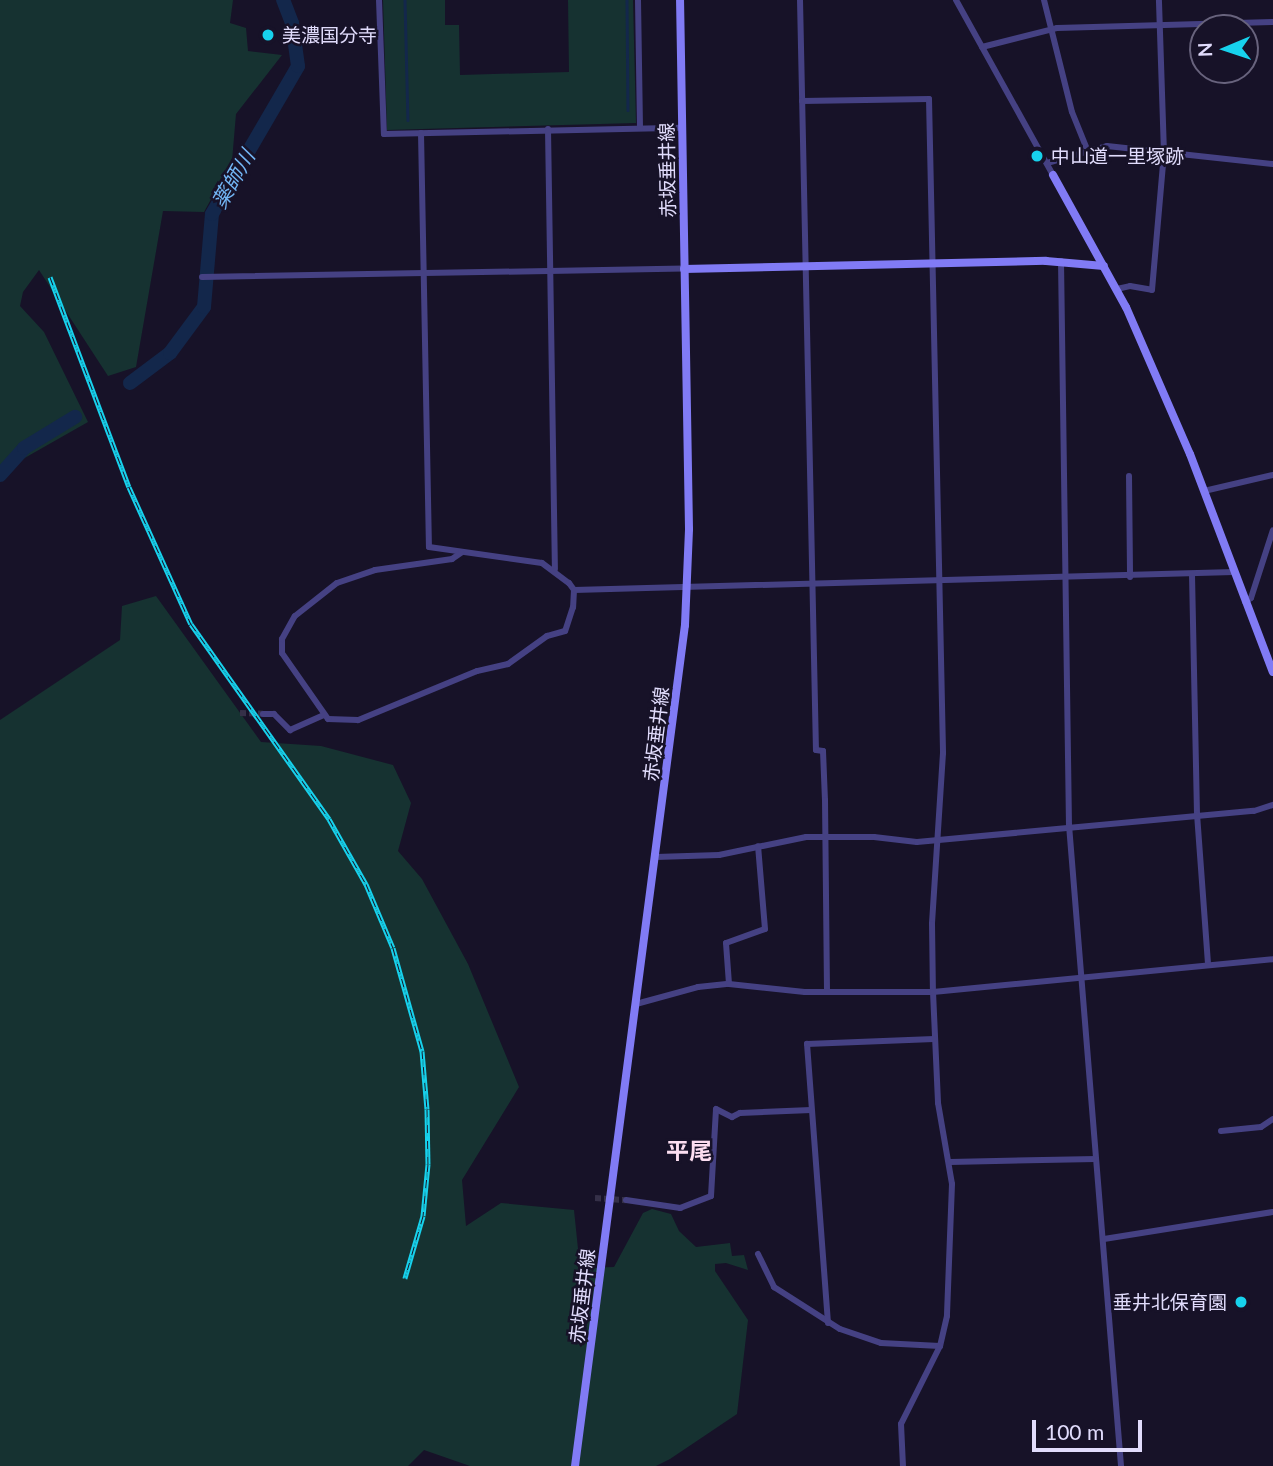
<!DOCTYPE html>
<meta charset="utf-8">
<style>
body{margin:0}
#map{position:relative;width:1273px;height:1466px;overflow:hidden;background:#171228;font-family:Lato,"Noto Sans JP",sans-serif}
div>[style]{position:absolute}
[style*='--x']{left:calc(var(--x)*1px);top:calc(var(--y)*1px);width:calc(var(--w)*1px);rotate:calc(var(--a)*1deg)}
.green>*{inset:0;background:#163231}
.stream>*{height:2.5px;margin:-1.25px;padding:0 1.25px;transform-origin:1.25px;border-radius:1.25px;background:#13274b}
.river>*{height:14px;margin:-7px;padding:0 7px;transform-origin:7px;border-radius:7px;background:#13274b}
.street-tunnel>*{height:6px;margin-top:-3px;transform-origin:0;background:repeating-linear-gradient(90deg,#353048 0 6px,transparent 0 9px)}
.street>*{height:6px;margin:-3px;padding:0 3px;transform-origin:3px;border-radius:3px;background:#454183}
.secondary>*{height:8px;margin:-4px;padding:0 4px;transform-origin:4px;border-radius:4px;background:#817bf5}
.rail>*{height:5px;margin-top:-2.5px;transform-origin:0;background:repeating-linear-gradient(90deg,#171228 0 8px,#17d2ed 0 16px);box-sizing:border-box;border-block:2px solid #17d2ed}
.dots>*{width:19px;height:19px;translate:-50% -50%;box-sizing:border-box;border:4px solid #171228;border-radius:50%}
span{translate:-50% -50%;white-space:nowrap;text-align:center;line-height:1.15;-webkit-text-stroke:5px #171228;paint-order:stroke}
.poi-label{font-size:19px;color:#e1dcfc}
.left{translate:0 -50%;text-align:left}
.right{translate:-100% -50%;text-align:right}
.street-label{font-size:19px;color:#e1dcfc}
.water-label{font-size:21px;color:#72b5f4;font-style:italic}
.quarter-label{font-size:23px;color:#fcdef1;font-weight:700}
.north{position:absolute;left:1189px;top:14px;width:70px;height:70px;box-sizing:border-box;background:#171228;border:2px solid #68637d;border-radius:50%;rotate:268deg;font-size:19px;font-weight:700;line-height:28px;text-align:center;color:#e1dcfc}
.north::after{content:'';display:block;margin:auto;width:24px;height:32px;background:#17d2ed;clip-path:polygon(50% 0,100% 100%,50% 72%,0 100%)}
.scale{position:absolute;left:1032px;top:1420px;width:110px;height:32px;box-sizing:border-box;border:4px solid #e1dcfc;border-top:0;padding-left:9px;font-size:21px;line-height:24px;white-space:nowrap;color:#e1dcfc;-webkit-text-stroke:5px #171228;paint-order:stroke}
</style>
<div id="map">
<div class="green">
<i style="clip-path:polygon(0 0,233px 0,230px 23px,246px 28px,248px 51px,282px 55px,236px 114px,232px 161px,204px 212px,163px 211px,136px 367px,108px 376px,39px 270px,23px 292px,20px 306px,44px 332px,88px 422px,0 472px)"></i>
<i style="clip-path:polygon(383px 0,445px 0,445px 25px,459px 25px,460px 75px,569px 72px,568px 0,633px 0,636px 123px,387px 130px)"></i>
<i style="clip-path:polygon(156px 596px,261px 742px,321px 746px,393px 765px,411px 803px,398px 851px,422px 879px,468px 964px,519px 1087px,462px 1180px,466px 1226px,501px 1203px,574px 1210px,580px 1268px,614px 1267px,643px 1213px,652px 1209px,671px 1214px,679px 1231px,696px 1247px,730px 1243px,732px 1256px,744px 1255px,748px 1270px,726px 1263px,715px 1264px,715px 1271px,748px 1320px,737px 1414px,670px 1459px,656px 1466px,470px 1466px,424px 1450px,408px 1466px,0 1466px,0 720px,120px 640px,122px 606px)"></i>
</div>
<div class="stream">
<i style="--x:405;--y:0;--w:120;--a:88.6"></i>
<i style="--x:627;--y:0;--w:110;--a:89.5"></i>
</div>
<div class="river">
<i style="--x:130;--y:383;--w:50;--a:-36.9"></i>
<i style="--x:170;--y:353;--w:57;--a:-53.5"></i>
<i style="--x:204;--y:307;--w:93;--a:-85.1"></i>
<i style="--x:212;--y:214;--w:171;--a:-59.8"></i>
<i style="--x:298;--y:66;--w:43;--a:-97.9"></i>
<i style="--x:292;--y:23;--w:25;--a:-111"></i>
<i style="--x:0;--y:475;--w:36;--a:-48"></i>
<i style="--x:24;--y:448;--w:60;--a:-31.3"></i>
</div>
<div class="street-tunnel">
<i style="--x:240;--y:713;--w:23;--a:2"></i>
<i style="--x:595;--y:1198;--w:31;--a:4"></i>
</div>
<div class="street">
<i style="--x:379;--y:0;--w:134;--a:87.9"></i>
<i style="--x:384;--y:134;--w:297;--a:-1.2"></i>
<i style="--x:638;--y:0;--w:128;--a:89.1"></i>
<i style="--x:800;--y:0;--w:750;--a:88.78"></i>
<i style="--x:816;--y:750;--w:7;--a:8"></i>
<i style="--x:823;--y:751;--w:49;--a:87.7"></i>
<i style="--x:825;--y:800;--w:191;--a:89.4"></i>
<i style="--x:956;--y:0;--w:200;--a:61"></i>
<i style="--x:1044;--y:0;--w:115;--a:76"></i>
<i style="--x:1072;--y:112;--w:40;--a:68"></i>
<i style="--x:982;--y:47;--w:77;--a:-14.2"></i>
<i style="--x:1057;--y:28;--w:216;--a:-1.6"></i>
<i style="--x:802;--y:101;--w:127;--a:-0.9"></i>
<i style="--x:929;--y:99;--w:654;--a:88.77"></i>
<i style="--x:943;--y:753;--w:171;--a:93.7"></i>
<i style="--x:932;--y:924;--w:68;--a:89.2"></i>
<i style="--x:933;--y:992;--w:111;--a:87.4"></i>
<i style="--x:938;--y:1103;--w:82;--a:80.2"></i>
<i style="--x:952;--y:1184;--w:132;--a:92.2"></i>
<i style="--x:947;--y:1316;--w:31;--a:103"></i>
<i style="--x:940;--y:1346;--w:87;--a:116.6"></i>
<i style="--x:901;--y:1424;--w:42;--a:87.3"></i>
<i style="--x:548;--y:129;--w:440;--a:89.1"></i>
<i style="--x:421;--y:133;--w:414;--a:88.9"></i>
<i style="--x:429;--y:547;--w:114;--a:8.1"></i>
<i style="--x:542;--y:563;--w:34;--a:37"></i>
<i style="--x:569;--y:583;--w:9;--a:54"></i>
<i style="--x:574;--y:590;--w:17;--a:93"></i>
<i style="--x:573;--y:607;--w:25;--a:108"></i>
<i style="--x:565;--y:631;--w:19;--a:164"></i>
<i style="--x:547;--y:636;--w:48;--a:144.3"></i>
<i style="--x:508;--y:664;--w:32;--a:167"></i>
<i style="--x:477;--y:671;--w:129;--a:157.6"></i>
<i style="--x:358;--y:720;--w:30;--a:-178"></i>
<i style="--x:328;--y:719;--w:80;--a:-124.9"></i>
<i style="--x:282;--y:653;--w:14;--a:-90"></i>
<i style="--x:282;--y:639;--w:26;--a:-61"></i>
<i style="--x:295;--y:616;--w:53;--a:-38.2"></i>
<i style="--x:337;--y:583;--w:40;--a:-18.9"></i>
<i style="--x:375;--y:570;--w:78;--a:-8.1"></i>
<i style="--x:452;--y:559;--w:11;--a:-34"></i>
<i style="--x:1047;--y:163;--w:62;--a:-15.8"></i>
<i style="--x:1107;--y:146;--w:167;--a:6.2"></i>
<i style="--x:1061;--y:261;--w:564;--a:89.19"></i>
<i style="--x:1069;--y:825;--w:643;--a:85.36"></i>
<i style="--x:202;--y:277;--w:482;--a:-1"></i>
<i style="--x:1117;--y:289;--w:13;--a:-13"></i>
<i style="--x:1130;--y:286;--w:22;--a:10"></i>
<i style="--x:1152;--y:290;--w:138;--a:-85"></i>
<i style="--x:1164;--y:153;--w:153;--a:-91.9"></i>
<i style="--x:1129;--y:476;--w:101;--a:89.4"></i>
<i style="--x:1204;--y:491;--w:71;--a:-13.1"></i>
<i style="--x:1192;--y:575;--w:239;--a:88.8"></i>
<i style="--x:1197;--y:814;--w:151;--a:85.8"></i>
<i style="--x:574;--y:590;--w:660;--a:-1.56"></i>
<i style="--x:1245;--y:602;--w:7;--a:-34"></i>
<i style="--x:1251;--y:598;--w:71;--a:-72.1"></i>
<i style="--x:263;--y:714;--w:11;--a:0"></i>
<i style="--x:274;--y:714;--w:23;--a:45"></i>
<i style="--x:290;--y:730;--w:37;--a:-24"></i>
<i style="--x:656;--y:857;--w:63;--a:-1.8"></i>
<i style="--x:719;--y:855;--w:89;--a:-11.7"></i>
<i style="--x:806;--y:837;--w:68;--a:0"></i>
<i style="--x:874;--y:837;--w:43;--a:6.6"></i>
<i style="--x:917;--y:842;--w:338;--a:-5.3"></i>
<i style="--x:1254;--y:811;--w:20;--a:-18"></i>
<i style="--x:729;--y:984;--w:41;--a:-94.2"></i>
<i style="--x:726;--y:943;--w:41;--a:-19.7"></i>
<i style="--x:765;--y:929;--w:83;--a:-94.8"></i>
<i style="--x:636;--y:1004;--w:64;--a:-15.3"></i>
<i style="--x:698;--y:987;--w:31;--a:-6"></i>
<i style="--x:729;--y:984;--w:76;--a:6"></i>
<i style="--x:805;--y:992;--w:128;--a:0"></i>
<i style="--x:933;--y:992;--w:342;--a:-5.5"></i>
<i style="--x:1221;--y:1131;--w:40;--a:-5.7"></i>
<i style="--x:1261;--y:1127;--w:14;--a:-34"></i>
<i style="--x:950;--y:1162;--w:146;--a:-1.2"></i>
<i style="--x:626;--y:1200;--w:55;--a:8.4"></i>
<i style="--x:680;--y:1208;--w:33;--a:-21"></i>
<i style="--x:711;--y:1196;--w:87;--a:-86.7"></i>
<i style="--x:716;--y:1109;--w:18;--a:27"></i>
<i style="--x:732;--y:1117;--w:9;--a:-27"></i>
<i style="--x:740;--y:1113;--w:71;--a:-2.4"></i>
<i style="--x:1104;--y:1239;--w:171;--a:-9.1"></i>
<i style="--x:758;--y:1254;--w:37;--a:64"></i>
<i style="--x:774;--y:1287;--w:78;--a:32.5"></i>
<i style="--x:840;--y:1329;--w:43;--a:18.9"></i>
<i style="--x:881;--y:1343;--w:59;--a:2.9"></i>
<i style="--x:828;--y:1323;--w:280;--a:-94.3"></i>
<i style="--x:807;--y:1044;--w:127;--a:-2.3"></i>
</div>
<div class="secondary">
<i style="--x:1053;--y:175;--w:151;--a:61.1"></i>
<i style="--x:1126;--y:307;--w:160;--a:66.5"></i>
<i style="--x:1190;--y:454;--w:233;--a:69.2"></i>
<i style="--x:684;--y:269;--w:362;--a:-1.3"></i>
<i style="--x:1046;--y:261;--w:58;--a:4.9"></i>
<i style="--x:575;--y:1466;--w:848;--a:-82.55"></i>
<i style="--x:685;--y:625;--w:96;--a:-87.6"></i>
<i style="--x:689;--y:529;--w:529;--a:-90.97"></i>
</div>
<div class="rail">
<i style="--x:50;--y:277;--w:224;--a:69.4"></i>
<i style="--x:129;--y:487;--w:150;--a:65.7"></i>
<i style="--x:191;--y:624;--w:239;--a:54.7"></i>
<i style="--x:329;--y:819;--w:75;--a:60.4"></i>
<i style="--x:366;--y:884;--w:69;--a:67.1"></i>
<i style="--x:393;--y:948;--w:107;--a:74.3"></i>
<i style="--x:422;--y:1051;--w:58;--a:85.1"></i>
<i style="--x:427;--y:1109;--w:55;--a:89"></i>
<i style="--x:428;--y:1164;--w:52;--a:95.5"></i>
<i style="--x:423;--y:1216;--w:65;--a:106.2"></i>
</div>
<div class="dots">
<i style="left:268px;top:35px;background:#17d2ed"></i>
<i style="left:1037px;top:156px;background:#17d2ed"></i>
<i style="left:1241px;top:1302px;background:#17d2ed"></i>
</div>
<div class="poi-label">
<span class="left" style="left:282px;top:35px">美濃国分寺</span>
<span class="left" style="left:1051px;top:156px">中山道一里塚跡</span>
<span class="right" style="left:1227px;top:1302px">垂井北保育園</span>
</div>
<div class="street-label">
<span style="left:667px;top:170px;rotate:-91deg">赤坂垂井線</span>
<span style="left:656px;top:734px;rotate:-83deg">赤坂垂井線</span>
<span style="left:582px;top:1296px;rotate:-83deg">赤坂垂井線</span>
</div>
<div class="water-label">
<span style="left:233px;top:179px;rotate:-60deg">薬師川</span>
</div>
<div class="quarter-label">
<span style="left:689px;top:1150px">平尾</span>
</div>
<div class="north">N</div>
<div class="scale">100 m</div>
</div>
